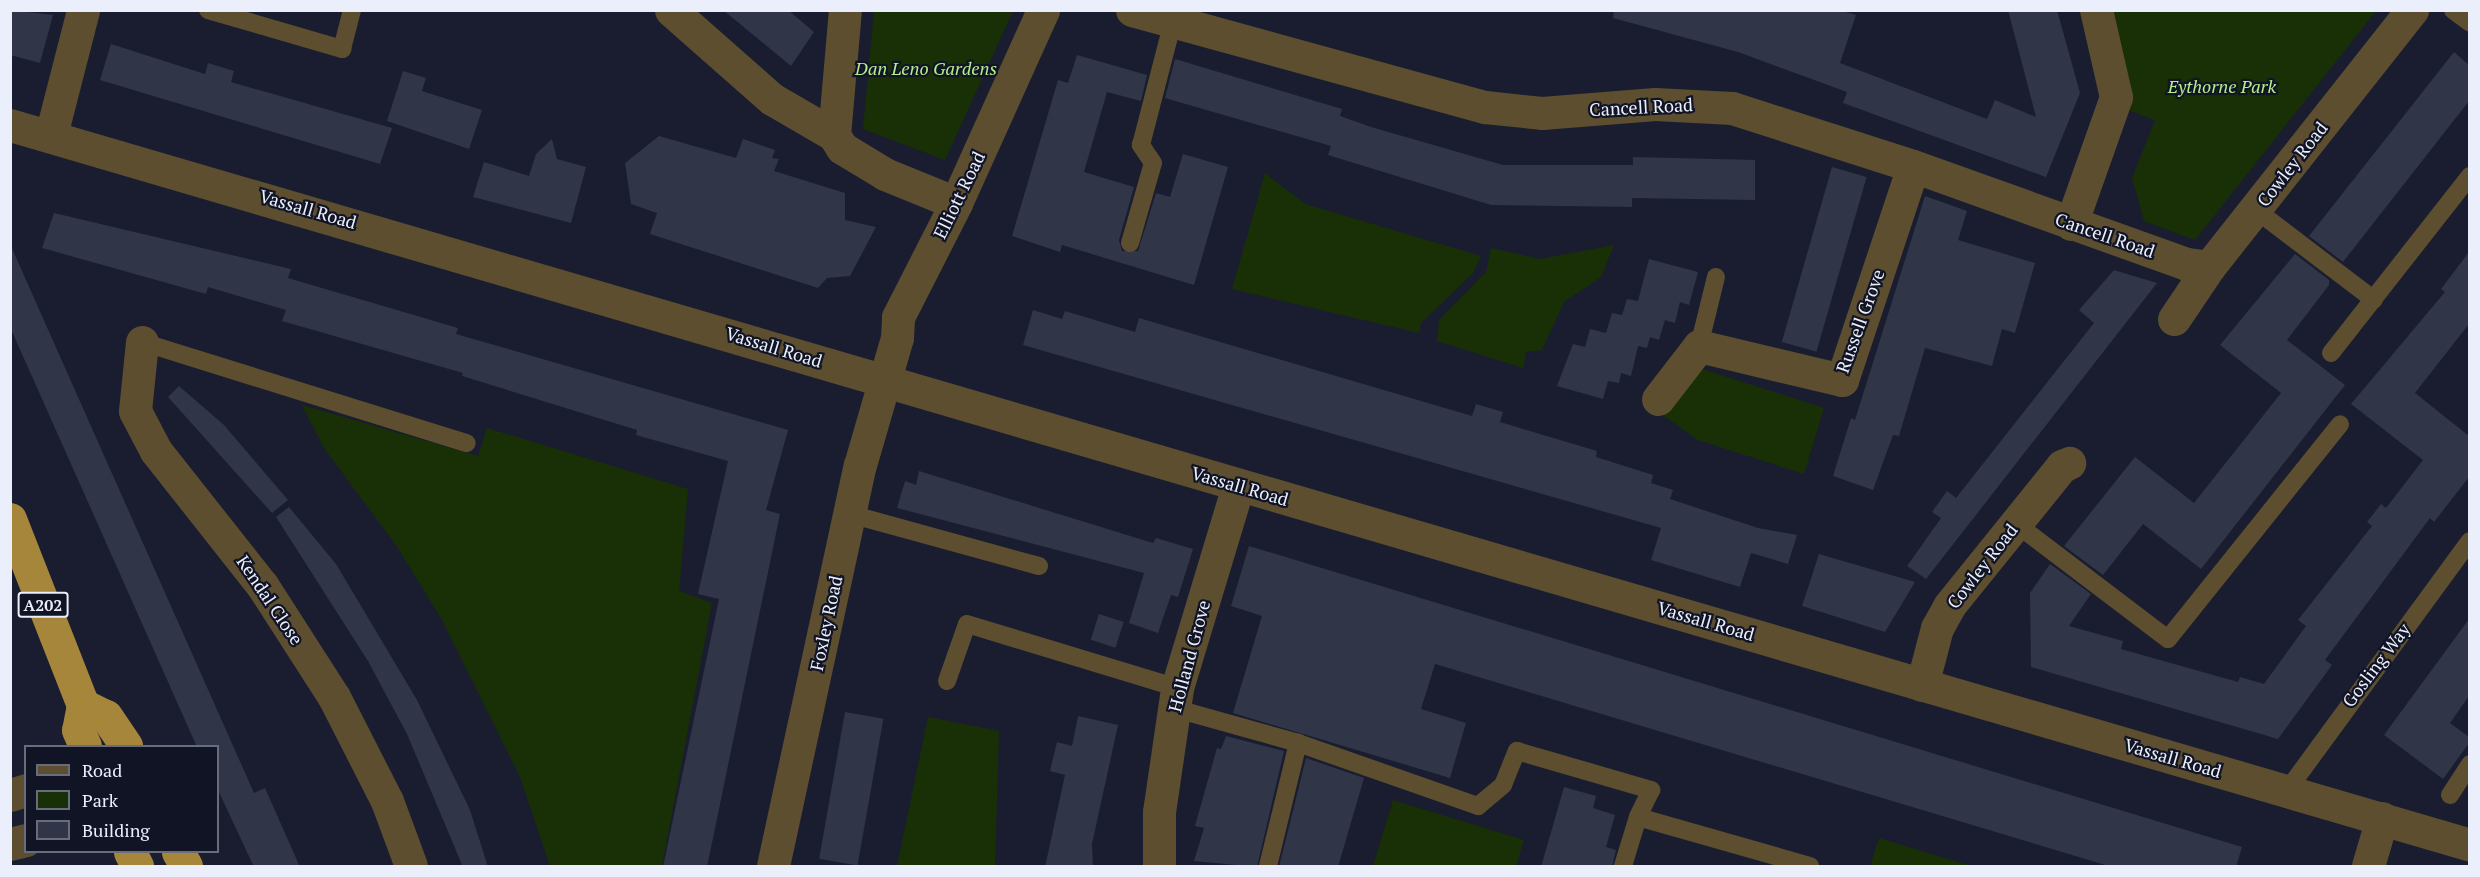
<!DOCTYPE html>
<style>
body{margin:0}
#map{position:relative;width:2480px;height:877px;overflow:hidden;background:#191d2f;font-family:"PT Serif",serif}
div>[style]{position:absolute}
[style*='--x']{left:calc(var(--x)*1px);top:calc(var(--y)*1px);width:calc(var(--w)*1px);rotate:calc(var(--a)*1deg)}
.green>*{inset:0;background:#193006}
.building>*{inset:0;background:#303548;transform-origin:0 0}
.service>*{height:18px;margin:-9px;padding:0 9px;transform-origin:9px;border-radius:9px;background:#5c4e2f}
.minor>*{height:33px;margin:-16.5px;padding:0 16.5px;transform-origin:16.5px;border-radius:16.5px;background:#5c4e2f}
.tertiary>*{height:33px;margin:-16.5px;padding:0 16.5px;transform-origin:16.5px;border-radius:16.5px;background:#5c4e2f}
.trunk>*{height:33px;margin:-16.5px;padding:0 16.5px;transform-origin:16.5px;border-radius:16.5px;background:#a6863a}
span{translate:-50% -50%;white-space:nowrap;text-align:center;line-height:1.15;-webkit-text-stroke:4.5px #101425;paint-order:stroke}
.shield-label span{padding:2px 4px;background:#101425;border:2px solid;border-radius:4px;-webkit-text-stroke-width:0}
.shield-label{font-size:16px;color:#ebeffb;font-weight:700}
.park-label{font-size:18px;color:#b4ee8d;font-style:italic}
.street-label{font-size:18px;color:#ebeffb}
.frame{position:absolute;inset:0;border:12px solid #ebeffb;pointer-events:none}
.legend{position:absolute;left:24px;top:745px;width:195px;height:108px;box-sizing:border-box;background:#101425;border:2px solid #686c7b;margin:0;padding:8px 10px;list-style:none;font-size:18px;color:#ebeffb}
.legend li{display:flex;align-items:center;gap:12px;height:30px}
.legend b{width:30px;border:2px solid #686c7b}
</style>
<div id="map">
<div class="green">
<i style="clip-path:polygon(874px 11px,1013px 11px,945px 160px,863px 129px)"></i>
<i style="clip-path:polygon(2108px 11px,2376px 11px,2195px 240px,2144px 221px,2132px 178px,2155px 120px,2125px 109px)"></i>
<i style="clip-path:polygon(1265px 173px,1305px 204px,1481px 256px,1473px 273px,1421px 323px,1419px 333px,1232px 289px)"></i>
<i style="clip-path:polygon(1614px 245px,1601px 277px,1564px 302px,1542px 350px,1526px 352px,1523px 368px,1437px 341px,1439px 320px,1486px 272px,1491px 248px,1540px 259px)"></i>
<i style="clip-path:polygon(1699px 368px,1824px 408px,1804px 474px,1698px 440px,1661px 414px)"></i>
<i style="clip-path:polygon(302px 405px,478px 456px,487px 428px,688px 489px,679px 591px,712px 603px,662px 866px,550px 866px,520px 777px,442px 620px,396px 545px,324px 448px)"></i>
<i style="clip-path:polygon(928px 717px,999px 731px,995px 866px,897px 866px)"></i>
<i style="clip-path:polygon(1393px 800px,1524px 840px,1516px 866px,1373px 866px)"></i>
<i style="clip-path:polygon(1879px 838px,1971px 866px,1870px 866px)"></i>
</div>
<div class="building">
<i style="clip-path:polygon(10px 10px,53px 15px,40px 63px,10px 55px)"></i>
<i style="clip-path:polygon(723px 10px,788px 10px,814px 32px,791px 66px)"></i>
<i style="clip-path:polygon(1614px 10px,1839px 10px,1856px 15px,1840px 63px,1987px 119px,1995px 100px,2036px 117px,2008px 10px,2057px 10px,2080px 93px,2046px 177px,1843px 103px,1847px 92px,1738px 52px,1613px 18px)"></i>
<i style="clip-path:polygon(111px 44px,205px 74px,208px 63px,234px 71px,231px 82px,392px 128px,380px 164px,100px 80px)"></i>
<i style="clip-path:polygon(2454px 52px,2469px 65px,2469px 101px,2343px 262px,2309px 236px)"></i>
<i style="clip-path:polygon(1077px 55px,1147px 75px,1141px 101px,1107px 92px,1084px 172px,1134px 187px,1119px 240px,1122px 251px,1138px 251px,1156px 193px,1170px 197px,1183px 154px,1228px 167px,1194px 285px,1062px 245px,1060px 252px,1012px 236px,1058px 80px,1068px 83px)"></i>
<i style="clip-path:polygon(1175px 59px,1342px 109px,1340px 116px,1371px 127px,1503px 165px,1633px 165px,1633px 157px,1755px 160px,1755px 200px,1632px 198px,1632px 207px,1491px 205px,1328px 155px,1331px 146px,1165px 98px)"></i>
<i style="clip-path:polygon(403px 71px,426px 78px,422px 91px,482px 110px,469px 149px,387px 121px)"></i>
<i style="clip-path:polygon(659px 136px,736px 158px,743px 139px,775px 150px,772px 158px,779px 159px,774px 171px,845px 193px,845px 220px,876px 227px,850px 276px,827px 278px,818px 288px,650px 234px,657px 213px,631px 204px,625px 163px)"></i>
<i style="clip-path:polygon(552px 139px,557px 159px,586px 167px,571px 223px,473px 197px,484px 162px,529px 176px,536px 154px)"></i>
<i style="left:1832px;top:167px;width:36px;height:182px;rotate:16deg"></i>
<i style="clip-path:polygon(1925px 196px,1967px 211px,1958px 240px,2035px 263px,2015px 333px,2002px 329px,1992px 366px,1925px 348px,1899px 436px,1893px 435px,1873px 490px,1833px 476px,1851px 418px,1855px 420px)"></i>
<i style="clip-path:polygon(54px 213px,291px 269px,288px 278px,458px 328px,456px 334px,788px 430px,766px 510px,780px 514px,707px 867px,663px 867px,719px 599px,698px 594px,728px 461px,636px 435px,637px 430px,462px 376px,463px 373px,282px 321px,286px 310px,208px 287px,206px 294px,42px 248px)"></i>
<i style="clip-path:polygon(10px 244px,254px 793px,265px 788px,300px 867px,254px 867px,218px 790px,218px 747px,197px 747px,10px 327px)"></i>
<i style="clip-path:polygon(2469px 252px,2469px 324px,2415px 393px,2469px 436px,2469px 477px,2434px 522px,2430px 518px,2325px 660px,2332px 665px,2278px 739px,2031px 667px,2030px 593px,2050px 564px,2091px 594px,2069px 626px,2123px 641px,2121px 649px,2238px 682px,2240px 677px,2264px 684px,2306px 626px,2298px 620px,2372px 526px,2367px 522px,2381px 504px,2386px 508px,2423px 460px,2351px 404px,2445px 292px,2441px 289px)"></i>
<i style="clip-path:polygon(2295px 254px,2329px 280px,2329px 285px,2287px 340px,2345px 385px,2201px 569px,2143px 524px,2103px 575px,2064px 546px,2135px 457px,2194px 503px,2281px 393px,2220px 345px)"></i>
<i style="clip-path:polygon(1649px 259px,1698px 272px,1689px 305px,1680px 302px,1675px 323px,1665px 320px,1659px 340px,1650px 337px,1647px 348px,1638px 346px,1631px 376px,1621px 373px,1619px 383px,1608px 381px,1603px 399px,1557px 386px,1573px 344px,1585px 347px,1590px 329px,1606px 333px,1612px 313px,1622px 315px,1627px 299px,1638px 301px)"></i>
<i style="clip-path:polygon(2114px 270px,2157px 283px,1926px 579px,1907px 566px,1941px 518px,1932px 512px,1947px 491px,1956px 498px,2094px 323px,2079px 310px)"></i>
<i style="clip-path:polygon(1033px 310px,1062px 319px,1065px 311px,1135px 332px,1139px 318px,1472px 416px,1476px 404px,1503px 412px,1500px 422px,1597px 451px,1596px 457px,1653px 475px,1651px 483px,1673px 490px,1670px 499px,1758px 528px,1797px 535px,1788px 564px,1751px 553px,1740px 587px,1651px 560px,1661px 528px,1023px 345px)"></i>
<i style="clip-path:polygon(179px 386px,224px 425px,288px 500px,272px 513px,168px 397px)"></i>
<i style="clip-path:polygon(919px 471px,1153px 543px,1156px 538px,1193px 549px,1178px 597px,1171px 595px,1158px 633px,1129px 623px,1144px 573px,897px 508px,905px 481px,916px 485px)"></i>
<i style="clip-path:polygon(289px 507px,336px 564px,417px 700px,470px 810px,488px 867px,463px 867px,407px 734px,368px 661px,276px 517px)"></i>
<i style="clip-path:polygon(1249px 546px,2242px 847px,2236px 867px,2112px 867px,1435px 664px,1421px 709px,1466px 723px,1450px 778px,1233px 713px,1262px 616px,1231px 606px)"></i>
<i style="clip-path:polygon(1819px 554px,1915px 582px,1885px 632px,1802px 606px)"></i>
<i style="left:1099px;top:614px;width:26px;height:27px;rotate:18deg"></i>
<i style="clip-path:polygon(2469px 619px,2469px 696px,2450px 723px,2469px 737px,2469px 743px,2443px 779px,2384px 735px)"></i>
<i style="left:845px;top:712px;width:39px;height:149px;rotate:10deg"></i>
<i style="clip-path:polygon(1078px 716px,1118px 725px,1092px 844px,1093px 867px,1045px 867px,1065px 775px,1050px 771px,1057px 742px,1072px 746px)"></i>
<i style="clip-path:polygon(1226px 736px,1284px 751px,1257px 867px,1194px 861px,1204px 828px,1195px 826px,1217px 748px,1221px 749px)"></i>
<i style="clip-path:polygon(1306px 758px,1364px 778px,1338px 867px,1279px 867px)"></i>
<i style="clip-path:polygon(1564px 787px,1596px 796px,1593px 808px,1615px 815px,1606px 847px,1616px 850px,1612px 867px,1541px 867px)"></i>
</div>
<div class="service">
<i style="--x:208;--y:10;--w:140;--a:16.2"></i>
<i style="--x:342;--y:49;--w:40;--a:-75.6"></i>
<i style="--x:2453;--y:10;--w:21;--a:37"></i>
<i style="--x:2256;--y:210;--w:148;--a:37.3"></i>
<i style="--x:1130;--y:243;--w:83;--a:-74"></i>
<i style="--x:1153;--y:163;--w:22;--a:-124"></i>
<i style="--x:1141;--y:145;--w:128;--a:-75.5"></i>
<i style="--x:142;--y:342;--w:340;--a:17.3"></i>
<i style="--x:1699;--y:346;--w:71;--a:-76.2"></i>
<i style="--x:2331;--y:353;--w:225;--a:-51.9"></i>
<i style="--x:850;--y:514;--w:196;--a:15.4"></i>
<i style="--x:2015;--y:523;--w:192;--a:37.2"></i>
<i style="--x:2168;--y:639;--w:275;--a:-51.3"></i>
<i style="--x:947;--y:681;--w:60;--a:-70.7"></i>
<i style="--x:967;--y:624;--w:220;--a:16.9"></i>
<i style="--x:1173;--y:708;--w:130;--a:15.6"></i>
<i style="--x:1298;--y:743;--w:191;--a:19.3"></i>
<i style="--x:1478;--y:806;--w:33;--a:-40"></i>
<i style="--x:1503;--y:785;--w:37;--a:-68"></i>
<i style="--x:1517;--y:751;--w:140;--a:16.2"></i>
<i style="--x:1651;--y:790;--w:30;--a:116"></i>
<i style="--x:1638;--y:817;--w:179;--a:15.9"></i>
<i style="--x:2286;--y:792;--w:311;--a:-53.8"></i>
<i style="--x:2450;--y:795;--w:37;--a:-57"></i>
<i style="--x:1268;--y:866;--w:127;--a:-76.3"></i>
<i style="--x:1623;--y:866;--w:51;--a:-73"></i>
</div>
<div class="minor">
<i style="--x:671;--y:10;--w:135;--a:41.4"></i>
<i style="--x:772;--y:99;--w:72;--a:30.1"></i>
<i style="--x:1132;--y:10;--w:366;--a:15.4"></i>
<i style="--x:1485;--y:107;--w:57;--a:6"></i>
<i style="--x:1542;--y:113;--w:113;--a:-4.6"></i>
<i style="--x:1655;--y:104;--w:77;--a:3"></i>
<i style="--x:1732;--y:108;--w:190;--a:17.8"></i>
<i style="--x:1913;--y:166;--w:290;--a:19.7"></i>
<i style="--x:2186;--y:264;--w:23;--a:7"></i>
<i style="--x:956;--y:203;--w:212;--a:-65.7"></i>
<i style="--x:2071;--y:224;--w:135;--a:-70.5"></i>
<i style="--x:2116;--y:97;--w:89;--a:-102.9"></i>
<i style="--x:2174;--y:319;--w:63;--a:-56.1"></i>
<i style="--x:2209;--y:267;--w:328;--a:-51.7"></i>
<i style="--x:142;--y:342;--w:69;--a:95.8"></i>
<i style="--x:135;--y:411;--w:45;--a:62.3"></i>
<i style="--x:156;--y:451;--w:171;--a:51.7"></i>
<i style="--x:262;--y:585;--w:133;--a:57.3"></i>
<i style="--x:334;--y:697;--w:117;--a:63"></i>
<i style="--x:387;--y:801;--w:69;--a:69.7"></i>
<i style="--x:1658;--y:399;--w:67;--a:-52.3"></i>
<i style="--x:1699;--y:346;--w:147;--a:13.4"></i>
<i style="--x:1842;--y:380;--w:225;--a:-71.6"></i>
<i style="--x:1922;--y:685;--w:59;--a:-75.3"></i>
<i style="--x:1937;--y:628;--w:25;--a:-61"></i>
<i style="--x:1949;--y:606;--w:180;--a:-51.1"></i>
<i style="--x:2062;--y:466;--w:8;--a:-23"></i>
<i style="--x:1159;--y:866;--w:54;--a:-90"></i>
<i style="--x:1159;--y:812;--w:125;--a:-81.7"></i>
<i style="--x:1177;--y:688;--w:211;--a:-73.2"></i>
<i style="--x:2368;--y:866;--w:50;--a:-73.7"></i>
</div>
<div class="tertiary">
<i style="--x:10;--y:125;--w:2563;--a:16.31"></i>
<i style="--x:51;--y:135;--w:129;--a:-75.6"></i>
<i style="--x:10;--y:795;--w:17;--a:-17"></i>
<i style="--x:10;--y:844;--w:16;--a:-14"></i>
<i style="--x:773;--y:866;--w:410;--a:-77.8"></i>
<i style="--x:860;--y:465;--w:132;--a:-73.8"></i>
<i style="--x:897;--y:338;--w:21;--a:-87"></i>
<i style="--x:898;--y:317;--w:128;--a:-63"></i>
<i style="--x:956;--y:203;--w:77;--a:-157.8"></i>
<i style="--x:885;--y:174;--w:50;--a:-148.8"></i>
<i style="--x:842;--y:148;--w:15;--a:-122"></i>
<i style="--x:834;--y:135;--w:125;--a:-85"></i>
</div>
<div class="trunk">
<i style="--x:10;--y:519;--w:200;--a:68.6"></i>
<i style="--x:83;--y:705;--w:25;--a:101"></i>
<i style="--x:78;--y:730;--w:17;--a:66"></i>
<i style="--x:83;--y:705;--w:25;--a:26"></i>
<i style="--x:106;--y:716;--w:36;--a:56"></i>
<i style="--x:130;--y:852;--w:16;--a:63"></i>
<i style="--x:178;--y:852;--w:16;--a:60"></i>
</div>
<div class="shield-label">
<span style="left:43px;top:605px">A202</span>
</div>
<div class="park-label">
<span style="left:926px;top:68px">Dan Leno Gardens</span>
<span style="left:2222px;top:86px">Eythorne Park</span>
</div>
<div class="street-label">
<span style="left:1641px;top:107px;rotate:-3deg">Cancell Road</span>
<span style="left:2292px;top:164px;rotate:-52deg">Cowley Road</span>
<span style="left:959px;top:195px;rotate:-64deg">Elliott Road</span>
<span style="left:308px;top:209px;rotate:16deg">Vassall Road</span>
<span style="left:2105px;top:235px;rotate:19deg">Cancell Road</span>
<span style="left:1860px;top:321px;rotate:-70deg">Russell Grove</span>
<span style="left:774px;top:347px;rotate:17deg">Vassall Road</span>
<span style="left:1240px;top:486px;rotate:16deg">Vassall Road</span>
<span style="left:1982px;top:566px;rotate:-52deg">Cowley Road</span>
<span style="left:270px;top:600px;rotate:56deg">Kendal Close</span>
<span style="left:1706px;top:621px;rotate:16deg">Vassall Road</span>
<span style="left:826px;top:623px;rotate:-78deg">Foxley Road</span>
<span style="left:1189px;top:656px;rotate:-75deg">Holland Grove</span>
<span style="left:2376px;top:665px;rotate:-53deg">Gosling Way</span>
<span style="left:2173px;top:758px;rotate:16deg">Vassall Road</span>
</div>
<div class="frame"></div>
<ul class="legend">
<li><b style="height:8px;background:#5c4e2f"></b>Road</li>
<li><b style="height:16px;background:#193006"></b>Park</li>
<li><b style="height:16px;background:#303548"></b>Building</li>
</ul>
</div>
